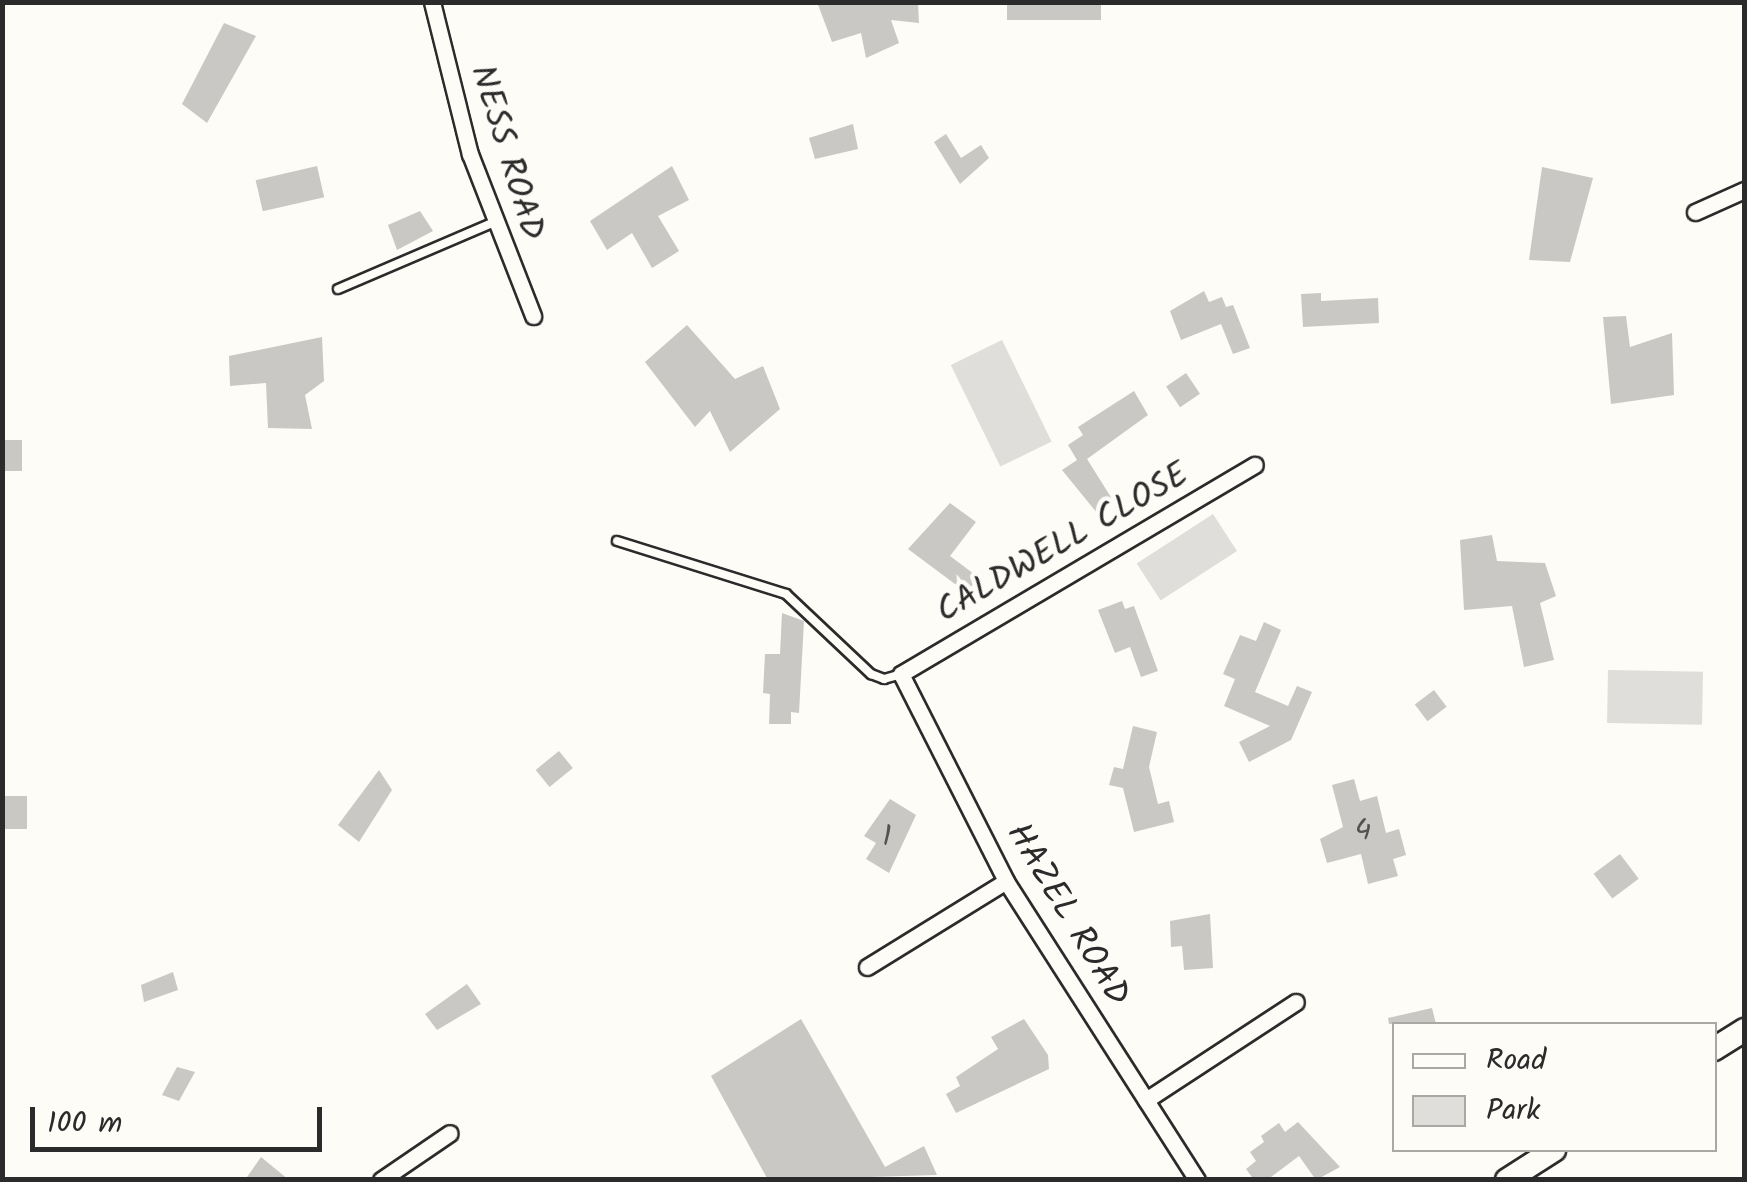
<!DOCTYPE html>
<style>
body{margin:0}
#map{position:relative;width:1747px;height:1182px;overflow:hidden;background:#fdfcf7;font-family:Kalam,sans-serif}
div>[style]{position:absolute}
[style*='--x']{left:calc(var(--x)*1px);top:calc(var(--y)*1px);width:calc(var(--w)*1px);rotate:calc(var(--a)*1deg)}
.green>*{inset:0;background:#dfdeda;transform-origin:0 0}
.building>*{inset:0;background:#c9c8c4;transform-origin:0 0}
.roads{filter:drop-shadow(2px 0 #2b2b2b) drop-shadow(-2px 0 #2b2b2b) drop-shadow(0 2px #2b2b2b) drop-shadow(0 -2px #2b2b2b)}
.lane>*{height:8px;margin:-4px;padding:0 4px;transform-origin:4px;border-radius:4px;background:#fdfcf7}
.street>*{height:15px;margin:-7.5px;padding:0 7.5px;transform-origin:7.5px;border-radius:7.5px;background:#fdfcf7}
.secondary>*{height:22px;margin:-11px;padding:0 11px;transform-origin:11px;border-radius:11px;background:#fdfcf7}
span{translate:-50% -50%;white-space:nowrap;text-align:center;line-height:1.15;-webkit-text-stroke:9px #fdfcf7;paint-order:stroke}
.number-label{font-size:30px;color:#525251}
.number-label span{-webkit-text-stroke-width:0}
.street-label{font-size:35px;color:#2b2b2b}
.frame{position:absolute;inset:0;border:5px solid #2b2b2b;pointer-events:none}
.legend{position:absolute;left:1392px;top:1022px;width:325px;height:130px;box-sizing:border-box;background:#fdfcf7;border:2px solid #a9a8a5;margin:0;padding:12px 18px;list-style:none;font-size:30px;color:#2b2b2b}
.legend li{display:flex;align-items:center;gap:20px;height:50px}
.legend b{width:50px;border:2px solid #a9a8a5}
.scale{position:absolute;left:30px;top:1107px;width:292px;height:45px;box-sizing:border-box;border:5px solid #2b2b2b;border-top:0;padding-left:12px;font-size:30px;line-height:35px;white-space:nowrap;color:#2b2b2b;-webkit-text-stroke:8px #fdfcf7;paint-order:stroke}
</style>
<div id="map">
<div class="green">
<i style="left:1002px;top:340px;width:113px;height:57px;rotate:64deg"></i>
<i style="left:1213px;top:514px;width:44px;height:91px;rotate:57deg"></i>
<i style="left:1608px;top:670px;width:95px;height:53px;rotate:1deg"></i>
</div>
<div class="building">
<i style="clip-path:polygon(817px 2px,918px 2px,919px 23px,891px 20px,899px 43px,866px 58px,861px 33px,832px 42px)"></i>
<i style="left:1007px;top:2px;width:94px;height:18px"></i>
<i style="clip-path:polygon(224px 23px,256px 36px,207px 123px,182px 104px)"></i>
<i style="clip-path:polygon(853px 124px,858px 149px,815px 159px,809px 138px)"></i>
<i style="clip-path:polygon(946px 134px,961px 158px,981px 145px,989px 158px,960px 184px,934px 142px)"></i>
<i style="left:317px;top:166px;width:32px;height:63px;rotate:77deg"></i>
<i style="clip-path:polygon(672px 166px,689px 200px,658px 216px,679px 251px,652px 268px,632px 233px,607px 250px,590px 221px)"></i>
<i style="clip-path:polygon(1542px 167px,1593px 178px,1570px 262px,1529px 260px)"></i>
<i style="clip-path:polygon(420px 211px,433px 231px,397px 250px,388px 225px)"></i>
<i style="clip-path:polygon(1204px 291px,1209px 302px,1222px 297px,1226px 307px,1233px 305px,1250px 348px,1233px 354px,1221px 324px,1181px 340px,1170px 311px)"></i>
<i style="clip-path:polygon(1321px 293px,1321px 301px,1378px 298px,1379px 323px,1303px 327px,1301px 294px)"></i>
<i style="clip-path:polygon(1626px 316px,1630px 347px,1672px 333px,1674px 395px,1611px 404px,1603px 317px)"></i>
<i style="clip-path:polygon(687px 325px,735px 379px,763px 366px,780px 409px,730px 452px,710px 411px,695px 427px,645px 362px)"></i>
<i style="clip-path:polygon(322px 337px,324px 381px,305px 395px,312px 429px,268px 428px,266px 383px,230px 386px,229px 356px)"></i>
<i style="left:1186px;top:373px;width:25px;height:24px;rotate:56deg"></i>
<i style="clip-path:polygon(1134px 391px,1148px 415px,1087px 459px,1114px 502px,1097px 513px,1062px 470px,1077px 460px,1068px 445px,1083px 435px,1078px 427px)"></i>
<i style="left:2px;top:440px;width:20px;height:31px"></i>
<i style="clip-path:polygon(950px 503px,976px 522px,950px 556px,978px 577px,967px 593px,908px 549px)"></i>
<i style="clip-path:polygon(1492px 535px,1497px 561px,1545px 563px,1556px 596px,1540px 603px,1554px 660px,1524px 667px,1512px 606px,1464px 610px,1460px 540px)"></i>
<i style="clip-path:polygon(1122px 601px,1125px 609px,1134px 606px,1158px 671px,1141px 677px,1130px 647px,1115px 653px,1098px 610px)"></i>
<i style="clip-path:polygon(782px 613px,804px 621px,799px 713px,791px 712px,791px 724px,769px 724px,770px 694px,763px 693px,765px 654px,780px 654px)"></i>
<i style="clip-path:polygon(1264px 622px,1281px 630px,1255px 692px,1288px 706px,1297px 686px,1312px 692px,1291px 740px,1249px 762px,1239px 742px,1270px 726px,1224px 706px,1235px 679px,1223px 674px,1240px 635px,1256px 641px)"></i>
<i style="left:1434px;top:690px;width:21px;height:24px;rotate:53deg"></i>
<i style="clip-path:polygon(1133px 726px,1157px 732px,1149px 767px,1158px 804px,1169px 801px,1174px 822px,1134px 832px,1123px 788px,1109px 785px,1114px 767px,1123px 769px)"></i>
<i style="left:559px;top:751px;width:22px;height:30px;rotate:51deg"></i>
<i style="clip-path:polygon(379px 770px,392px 790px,359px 842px,338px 825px)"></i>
<i style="clip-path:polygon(1354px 779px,1360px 801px,1377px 796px,1386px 833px,1399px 829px,1406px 855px,1393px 859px,1398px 876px,1368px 884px,1361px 854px,1327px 863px,1320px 839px,1343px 827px,1332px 785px)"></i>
<i style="left:3px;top:796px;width:24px;height:33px"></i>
<i style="clip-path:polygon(890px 799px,916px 815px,889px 873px,866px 859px,876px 843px,864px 836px)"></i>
<i style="left:1620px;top:854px;width:31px;height:33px;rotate:53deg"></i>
<i style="clip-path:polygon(1210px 914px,1213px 968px,1184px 970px,1182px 946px,1171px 947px,1170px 921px)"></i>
<i style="clip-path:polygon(173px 972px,178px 990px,144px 1002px,141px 985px)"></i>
<i style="clip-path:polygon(467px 984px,481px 1004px,437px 1030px,425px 1014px)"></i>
<i style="clip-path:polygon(1432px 1008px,1436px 1024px,1389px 1024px,1388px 1018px)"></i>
<i style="clip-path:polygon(801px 1019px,885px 1167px,924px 1146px,937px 1175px,768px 1180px,711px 1076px)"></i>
<i style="clip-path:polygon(1024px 1019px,1048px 1055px,1049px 1069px,956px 1113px,946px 1094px,960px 1086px,956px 1077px,998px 1049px,991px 1037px)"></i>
<i style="clip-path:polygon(177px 1067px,195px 1072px,179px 1101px,162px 1095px)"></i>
<i style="clip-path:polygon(1298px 1122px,1340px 1167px,1316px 1180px,1299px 1156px,1267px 1180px,1254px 1180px,1246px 1169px,1256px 1161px,1250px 1152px,1264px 1142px,1261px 1136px,1279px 1123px,1285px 1132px)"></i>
<i style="clip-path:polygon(261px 1157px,289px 1180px,245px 1180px)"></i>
</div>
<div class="roads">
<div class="lane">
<i style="--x:338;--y:289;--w:170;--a:-23.2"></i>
<i style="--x:617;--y:541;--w:177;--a:17.4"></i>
<i style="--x:786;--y:594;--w:117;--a:43.3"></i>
<i style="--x:871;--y:674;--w:14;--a:21"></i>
<i style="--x:884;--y:679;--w:18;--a:-16"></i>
</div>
<div class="street">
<i style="--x:432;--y:2;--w:157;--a:76"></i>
<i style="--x:470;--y:154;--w:174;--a:68.7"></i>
<i style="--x:1695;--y:212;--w:54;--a:-24.2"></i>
<i style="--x:867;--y:967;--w:163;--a:-31.7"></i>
<i style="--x:1146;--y:1100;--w:179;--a:-33.2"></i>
<i style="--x:381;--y:1180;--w:83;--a:-34.3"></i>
<i style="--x:1197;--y:1180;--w:355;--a:-122.6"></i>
<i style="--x:1006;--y:881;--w:232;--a:-116.9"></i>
<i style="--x:901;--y:674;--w:411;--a:-30.6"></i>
</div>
<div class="secondary">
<i style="--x:1714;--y:1049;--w:36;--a:-32"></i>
<i style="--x:1507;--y:1180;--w:56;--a:-32.6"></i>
</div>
</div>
<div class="number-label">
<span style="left:1363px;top:831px">4</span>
<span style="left:887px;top:837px">1</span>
</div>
<div class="street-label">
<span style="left:506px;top:153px;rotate:73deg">NESS ROAD</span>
<span style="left:1063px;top:544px;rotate:-30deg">CALDWELL CLOSE</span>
<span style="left:1067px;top:915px;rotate:59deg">HAZEL ROAD</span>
</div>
<div class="frame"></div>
<ul class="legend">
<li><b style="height:12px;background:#fdfcf7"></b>Road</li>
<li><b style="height:28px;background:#dfdeda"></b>Park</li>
</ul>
<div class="scale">100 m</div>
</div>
